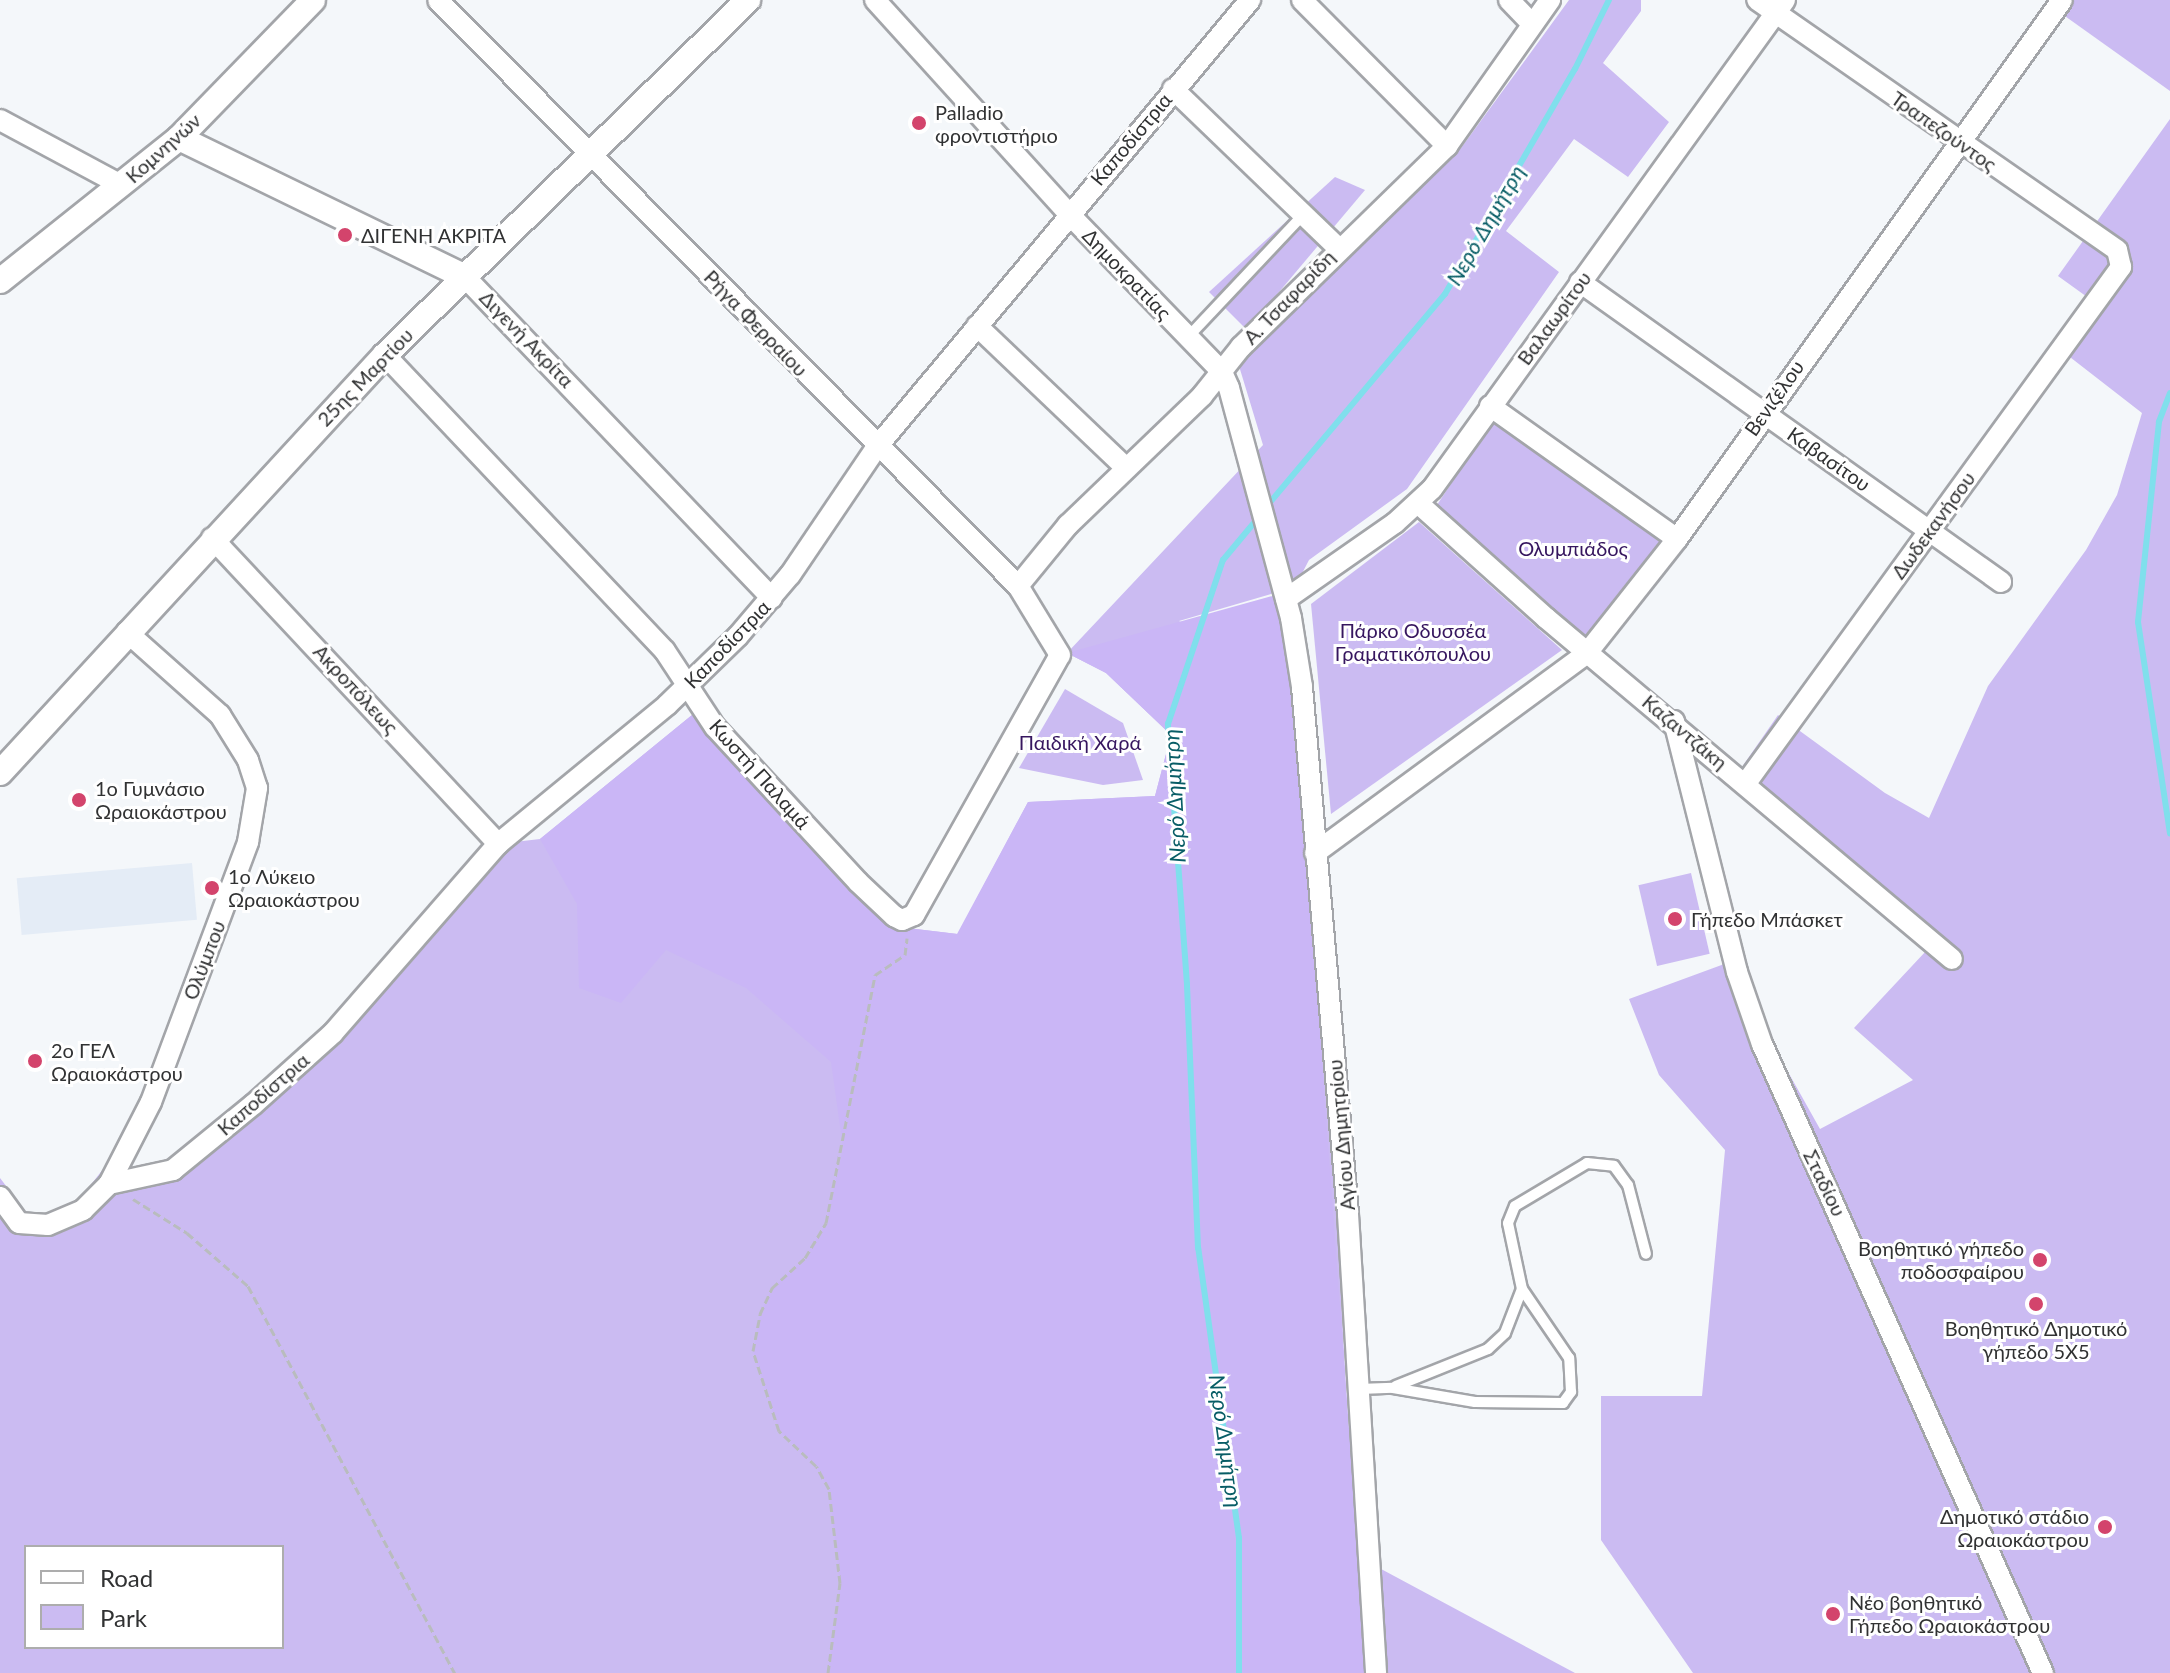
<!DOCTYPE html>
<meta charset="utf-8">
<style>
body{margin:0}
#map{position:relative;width:2170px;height:1673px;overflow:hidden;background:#f4f7fa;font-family:Lato,sans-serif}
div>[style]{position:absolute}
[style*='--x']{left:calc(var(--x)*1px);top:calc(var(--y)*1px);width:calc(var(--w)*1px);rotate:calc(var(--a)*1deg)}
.built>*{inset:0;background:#e4ecf6;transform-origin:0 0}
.green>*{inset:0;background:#cbbbf2;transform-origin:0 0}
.forest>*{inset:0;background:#cab6f6}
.stream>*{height:6px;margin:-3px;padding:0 3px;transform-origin:3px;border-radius:3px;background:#80dfec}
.path>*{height:3px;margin-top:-1.5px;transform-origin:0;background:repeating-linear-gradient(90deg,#b9bcbe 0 8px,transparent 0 12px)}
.roads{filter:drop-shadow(2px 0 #a3a5a9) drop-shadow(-2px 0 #a3a5a9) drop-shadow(0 2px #a3a5a9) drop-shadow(0 -2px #a3a5a9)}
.service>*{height:10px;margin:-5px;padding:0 5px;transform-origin:5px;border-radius:5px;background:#fff}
.minor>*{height:20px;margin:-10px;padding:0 10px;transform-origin:10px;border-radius:10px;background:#fff}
.tertiary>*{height:24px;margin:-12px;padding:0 12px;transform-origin:12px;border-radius:12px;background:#fff}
.dots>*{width:22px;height:22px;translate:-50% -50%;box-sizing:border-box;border:4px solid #fff;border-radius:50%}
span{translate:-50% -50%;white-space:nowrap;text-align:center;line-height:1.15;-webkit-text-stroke:6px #fff;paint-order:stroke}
.poi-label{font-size:20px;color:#313233}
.left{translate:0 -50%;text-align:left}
.right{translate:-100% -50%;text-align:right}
.street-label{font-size:20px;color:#313233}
.park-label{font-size:20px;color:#36165f}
.water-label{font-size:22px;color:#085d66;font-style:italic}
.legend{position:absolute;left:24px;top:1545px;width:260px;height:104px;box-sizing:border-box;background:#fff;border:2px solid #adadad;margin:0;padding:10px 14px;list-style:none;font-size:24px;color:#313233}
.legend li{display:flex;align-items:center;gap:16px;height:40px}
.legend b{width:40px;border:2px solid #adadad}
</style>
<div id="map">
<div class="built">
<i style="left:192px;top:863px;width:57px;height:176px;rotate:85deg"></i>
</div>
<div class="green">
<i style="clip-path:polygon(evenodd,1569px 0,1641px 0,1641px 11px,1603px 63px,1669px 122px,1628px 177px,1574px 139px,1506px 231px,1559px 272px,1407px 489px,1309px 560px,1295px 587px,1179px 621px,1295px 695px,1336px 1203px,1355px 1555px,1575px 1673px,0 1673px,0 1178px,26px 1212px,45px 1215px,79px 1200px,107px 1164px,124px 1171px,170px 1159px,326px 1026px,498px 844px,540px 839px,692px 715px,891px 926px,958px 934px,1028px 802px,1155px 796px,1171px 735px,1106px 673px,1067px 653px,1263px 445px,1239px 366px,1461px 148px,1569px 0,26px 1547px,282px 1547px,282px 1647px,26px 1647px,26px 1547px)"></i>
<i style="clip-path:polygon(2061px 0,2170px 0,2170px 91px,2055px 9px)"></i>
<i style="clip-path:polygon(2170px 119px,2170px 1673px,1693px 1673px,1601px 1540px,1601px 1396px,1702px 1396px,1725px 1150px,1659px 1075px,1629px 999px,1727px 963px,1820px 1129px,1913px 1080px,1854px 1028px,1926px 951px,1733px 780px,1778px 715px,1885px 793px,1929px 818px,1988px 686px,2086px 550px,2117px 495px,2142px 413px,2066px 354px,2101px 307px,2058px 276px)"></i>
<i style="clip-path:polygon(1335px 177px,1365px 190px,1247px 330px,1209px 292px)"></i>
<i style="clip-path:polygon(1494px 418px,1666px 537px,1584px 640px,1435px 508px)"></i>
<i style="clip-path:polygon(1419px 522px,1562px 650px,1331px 814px,1311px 604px)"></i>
<i style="clip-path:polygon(1065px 689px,1123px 723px,1143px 780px,1103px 785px,1019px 768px)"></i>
<i style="left:1691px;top:873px;width:83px;height:54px;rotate:77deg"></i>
</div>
<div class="forest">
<i style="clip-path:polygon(1276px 595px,1295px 695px,1367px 1673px,828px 1673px,840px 1583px,829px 1490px,816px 1466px,779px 1431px,753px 1351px,760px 1314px,772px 1288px,805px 1258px,826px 1223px,843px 1148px,831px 1062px,746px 988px,666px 950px,621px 1003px,579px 988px,577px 904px,540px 839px,692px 715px,891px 926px,957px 934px,1028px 802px,1155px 796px,1171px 735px,1106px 673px,1067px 653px)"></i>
</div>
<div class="stream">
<i style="--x:2170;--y:393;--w:31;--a:111"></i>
<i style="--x:2159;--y:422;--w:201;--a:96"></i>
<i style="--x:2138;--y:622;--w:214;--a:81.4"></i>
<i style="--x:1267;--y:506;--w:277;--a:-50"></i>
<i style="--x:1445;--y:294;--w:260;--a:-60"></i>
<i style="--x:1575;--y:69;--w:77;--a:-63.8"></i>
<i style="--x:1239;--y:1673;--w:135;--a:-90"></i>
<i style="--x:1239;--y:1538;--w:293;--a:-98"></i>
<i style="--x:1198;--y:1248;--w:264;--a:-92.4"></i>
<i style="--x:1187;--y:984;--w:261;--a:-94.2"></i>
<i style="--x:1168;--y:724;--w:173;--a:-71.5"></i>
<i style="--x:1223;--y:560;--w:55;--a:-50.2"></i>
</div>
<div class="path">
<i style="--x:133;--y:1199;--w:64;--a:32.2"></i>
<i style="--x:187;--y:1233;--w:81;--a:41"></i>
<i style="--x:248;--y:1286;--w:439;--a:61.9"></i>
<i style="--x:828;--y:1673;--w:91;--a:-82.4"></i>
<i style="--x:840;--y:1583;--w:95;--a:-96.7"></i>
<i style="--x:829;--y:1489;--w:26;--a:-119"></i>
<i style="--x:816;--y:1466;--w:51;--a:-136.6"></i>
<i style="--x:779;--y:1431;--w:84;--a:-108"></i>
<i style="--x:753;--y:1351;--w:38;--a:-79"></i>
<i style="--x:760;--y:1314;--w:29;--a:-65"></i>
<i style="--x:772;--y:1288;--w:45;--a:-42.3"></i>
<i style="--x:805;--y:1258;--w:41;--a:-59"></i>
<i style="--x:826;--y:1223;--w:253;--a:-78.8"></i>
<i style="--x:875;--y:975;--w:36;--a:-34"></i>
<i style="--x:905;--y:955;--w:17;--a:-83"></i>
</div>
<div class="roads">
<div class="service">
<i style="--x:1188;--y:337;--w:169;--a:-46.7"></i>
<i style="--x:1396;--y:1386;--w:99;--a:-21.9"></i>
<i style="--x:1488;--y:1349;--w:23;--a:-43"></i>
<i style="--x:1505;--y:1333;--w:47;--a:-68.9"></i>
<i style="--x:1359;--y:1389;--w:34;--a:-2"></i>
<i style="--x:1393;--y:1388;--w:83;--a:9.7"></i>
<i style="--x:1475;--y:1402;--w:88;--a:0.7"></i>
<i style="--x:1563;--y:1403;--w:14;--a:-54"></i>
<i style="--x:1571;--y:1392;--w:34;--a:-93"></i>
<i style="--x:1569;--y:1358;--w:83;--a:-124.3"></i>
<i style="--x:1522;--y:1289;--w:67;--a:-102"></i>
<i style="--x:1508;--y:1223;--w:18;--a:-68"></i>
<i style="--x:1515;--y:1206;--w:84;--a:-30.8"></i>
<i style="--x:1587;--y:1163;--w:27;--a:6"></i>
<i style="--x:1614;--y:1166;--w:24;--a:54"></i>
<i style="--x:1628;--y:1185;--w:71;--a:75.4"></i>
</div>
<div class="minor">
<i style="--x:875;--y:0;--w:289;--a:47.8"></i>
<i style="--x:1069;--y:214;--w:220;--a:45.9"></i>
<i style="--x:1222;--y:372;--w:17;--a:66"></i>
<i style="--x:1229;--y:388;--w:238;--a:74.9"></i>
<i style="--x:1291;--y:618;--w:70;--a:80.9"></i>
<i style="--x:1302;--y:687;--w:529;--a:85.01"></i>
<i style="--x:1348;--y:1214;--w:460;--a:86.5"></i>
<i style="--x:1302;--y:0;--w:206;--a:45.2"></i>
<i style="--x:1509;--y:0;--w:33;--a:46"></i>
<i style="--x:1173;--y:89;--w:229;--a:43.9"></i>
<i style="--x:0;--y:120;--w:137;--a:28.2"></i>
<i style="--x:465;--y:277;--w:444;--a:46.3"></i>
<i style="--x:1580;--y:282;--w:517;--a:35.47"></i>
<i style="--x:977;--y:326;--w:206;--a:43.6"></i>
<i style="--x:385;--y:355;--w:407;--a:46.6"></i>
<i style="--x:665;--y:651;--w:91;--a:56.7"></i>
<i style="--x:715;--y:727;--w:211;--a:47.3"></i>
<i style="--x:858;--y:882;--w:50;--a:43.4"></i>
<i style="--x:894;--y:916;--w:9;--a:27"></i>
<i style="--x:902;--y:920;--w:13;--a:-23"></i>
<i style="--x:914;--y:915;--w:298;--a:-60.7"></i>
<i style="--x:1060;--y:655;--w:81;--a:-121.3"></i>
<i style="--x:1018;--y:586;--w:824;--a:-134.71"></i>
<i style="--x:1490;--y:406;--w:229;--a:35.4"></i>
<i style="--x:1419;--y:504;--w:171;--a:41.9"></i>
<i style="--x:1546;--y:618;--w:530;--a:40.03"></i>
<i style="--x:212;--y:538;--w:419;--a:46.9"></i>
<i style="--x:1018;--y:586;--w:79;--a:-50.7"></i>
<i style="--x:1068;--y:525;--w:186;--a:-43.9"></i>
<i style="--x:1202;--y:396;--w:63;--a:-51.5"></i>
<i style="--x:1241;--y:347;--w:288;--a:-44.3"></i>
<i style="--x:1447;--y:146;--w:179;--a:-54.8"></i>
<i style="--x:1286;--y:599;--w:133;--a:-34.9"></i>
<i style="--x:1395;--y:523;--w:50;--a:-42.6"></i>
<i style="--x:1432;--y:489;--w:603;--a:-54.18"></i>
<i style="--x:1674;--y:721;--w:259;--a:75.9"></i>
<i style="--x:1737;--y:972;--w:76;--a:70.9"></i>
<i style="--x:1762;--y:1044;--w:689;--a:65.93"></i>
<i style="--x:1746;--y:783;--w:638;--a:-53.99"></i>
<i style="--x:2121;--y:267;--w:17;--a:-103"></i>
<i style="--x:2117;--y:250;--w:438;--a:-145.2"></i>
<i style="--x:1315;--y:853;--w:338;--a:-36.3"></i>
<i style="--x:1587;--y:653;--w:145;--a:-51.7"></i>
<i style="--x:1677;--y:539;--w:662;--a:-54.46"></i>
<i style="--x:109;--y:1184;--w:66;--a:-12.3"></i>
<i style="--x:173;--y:1170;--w:104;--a:-39.2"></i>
<i style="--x:254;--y:1104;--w:106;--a:-41.9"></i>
<i style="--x:333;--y:1033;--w:251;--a:-48.9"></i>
<i style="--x:498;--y:844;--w:219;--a:-39.4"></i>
<i style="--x:667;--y:705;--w:99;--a:-44.2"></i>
<i style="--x:738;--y:636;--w:80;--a:-49.6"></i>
<i style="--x:790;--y:575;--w:153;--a:-55.9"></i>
<i style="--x:876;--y:448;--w:584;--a:-50.14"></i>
<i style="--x:0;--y:1197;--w:32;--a:54"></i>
<i style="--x:19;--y:1223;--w:29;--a:4"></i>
<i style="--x:48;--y:1225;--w:38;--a:-23"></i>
<i style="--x:83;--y:1210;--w:37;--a:-45"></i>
<i style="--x:109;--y:1184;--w:92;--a:-62.9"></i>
<i style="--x:151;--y:1102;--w:278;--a:-69.5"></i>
<i style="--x:248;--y:842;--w:55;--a:-80.5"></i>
<i style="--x:257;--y:788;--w:29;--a:-108"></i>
<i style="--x:248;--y:760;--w:53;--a:-121.9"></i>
<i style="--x:220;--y:715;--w:125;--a:-138.3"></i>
</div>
<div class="tertiary">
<i style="--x:179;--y:138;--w:318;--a:25.9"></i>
<i style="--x:0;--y:281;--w:229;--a:-38.6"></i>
<i style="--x:179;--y:138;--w:192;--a:-45.8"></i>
<i style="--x:0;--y:773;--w:568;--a:-47.35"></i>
<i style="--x:385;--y:355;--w:508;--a:-44.36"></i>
</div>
</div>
<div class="dots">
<i style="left:919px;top:123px;background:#d3446c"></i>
<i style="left:345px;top:235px;background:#d3446c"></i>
<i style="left:79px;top:800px;background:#d3446c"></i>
<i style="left:212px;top:888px;background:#d3446c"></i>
<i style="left:1675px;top:919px;background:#d3446c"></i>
<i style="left:35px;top:1061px;background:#d3446c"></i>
<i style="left:2040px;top:1260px;background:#d3446c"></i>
<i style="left:2036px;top:1304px;background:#d3446c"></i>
<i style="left:2105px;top:1527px;background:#d3446c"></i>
<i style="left:1833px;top:1614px;background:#d3446c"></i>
</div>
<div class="poi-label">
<span class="left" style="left:935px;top:124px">Palladio<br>φροντιστήριο</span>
<span class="left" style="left:361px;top:235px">ΔΙΓΕΝΗ ΑΚΡΙΤΑ</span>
<span class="left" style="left:95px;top:800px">1o Γυμνάσιο<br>Ωραιοκάστρου</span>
<span class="left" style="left:228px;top:888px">1ο Λύκειο<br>Ωραιοκάστρου</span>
<span class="left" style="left:1691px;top:919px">Γήπεδο Μπάσκετ</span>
<span class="left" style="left:51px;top:1062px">2o ΓΕΛ<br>Ωραιοκάστρου</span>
<span class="right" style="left:2024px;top:1260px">Βοηθητικό γήπεδο<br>ποδοσφαίρου</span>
<span style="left:2036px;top:1340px">Βοηθητικό Δημοτικό<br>γήπεδο 5Χ5</span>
<span class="right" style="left:2089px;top:1528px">Δημοτικό στάδιο<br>Ωραιοκάστρου</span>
<span class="left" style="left:1849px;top:1614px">Νέο βοηθητικό<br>Γήπεδο Ωραιοκάστρου</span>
</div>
<div class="street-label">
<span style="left:1944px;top:131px;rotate:35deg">Τραπεζούντος</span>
<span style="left:1131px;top:139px;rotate:-50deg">Καποδίστρια</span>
<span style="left:163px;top:148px;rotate:-42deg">Κομνηνών</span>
<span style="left:1127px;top:274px;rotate:46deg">Δημοκρατίας</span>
<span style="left:1289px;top:297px;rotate:-46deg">Α. Τσαφαρίδη</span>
<span style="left:1554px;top:318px;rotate:-54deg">Βαλαωρίτου</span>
<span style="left:756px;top:323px;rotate:46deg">Ρήγα Φερραίου</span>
<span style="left:527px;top:339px;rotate:46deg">Διγενή Ακρίτα</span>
<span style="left:365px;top:377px;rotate:-46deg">25ης Μαρτίου</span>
<span style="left:1774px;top:398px;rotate:-55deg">Βενιζέλου</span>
<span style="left:1829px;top:459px;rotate:35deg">Καβασίτου</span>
<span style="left:1933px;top:525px;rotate:-54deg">Δωδεκανήσου</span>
<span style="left:727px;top:644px;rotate:-46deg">Καποδίστρια</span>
<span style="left:356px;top:689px;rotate:47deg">Ακροπόλεως</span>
<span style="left:1685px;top:732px;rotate:40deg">Καζαντζάκη</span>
<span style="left:760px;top:774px;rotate:48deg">Κωστή Παλαμά</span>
<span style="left:204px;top:960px;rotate:-69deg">Ολύμπου</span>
<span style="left:263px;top:1094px;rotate:-41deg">Καποδίστρια</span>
<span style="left:1341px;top:1135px;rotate:-95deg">Αγίου Δημητρίου</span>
<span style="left:1825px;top:1183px;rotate:64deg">Σταδίου</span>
</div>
<div class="park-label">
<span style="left:1573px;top:548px">Ολυμπιάδος</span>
<span style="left:1413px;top:642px">Πάρκο Οδυσσέα<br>Γραματικόπουλου</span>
<span style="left:1080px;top:742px">Παιδική Χαρά</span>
</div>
<div class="water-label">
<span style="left:1485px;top:225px;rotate:-60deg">Νερό Δημήτρη</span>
<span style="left:1174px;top:796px;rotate:-93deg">Νερό Δημήτρη</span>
<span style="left:1226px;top:1441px;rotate:82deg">Νερό Δημήτρη</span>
</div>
<ul class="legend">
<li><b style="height:10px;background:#fff"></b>Road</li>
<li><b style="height:22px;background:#cbbbf2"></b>Park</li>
</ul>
</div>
